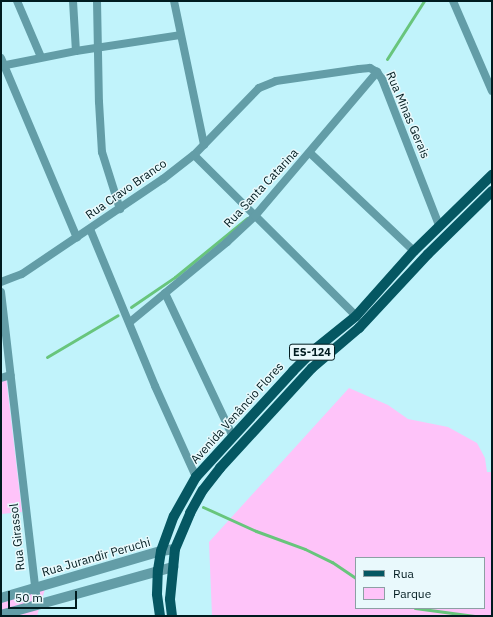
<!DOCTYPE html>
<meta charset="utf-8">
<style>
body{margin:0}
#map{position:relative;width:493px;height:617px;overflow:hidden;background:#c1f3fb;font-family:"IBM Plex Sans",sans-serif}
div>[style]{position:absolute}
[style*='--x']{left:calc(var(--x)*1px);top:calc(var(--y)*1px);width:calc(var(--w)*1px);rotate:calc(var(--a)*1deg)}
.green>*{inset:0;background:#fec3f9}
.stream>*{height:3px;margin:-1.5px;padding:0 1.5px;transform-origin:1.5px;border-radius:1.5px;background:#68c57c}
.minor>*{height:8px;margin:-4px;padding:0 4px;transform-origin:4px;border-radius:4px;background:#639da7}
.tertiary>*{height:10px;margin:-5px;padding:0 5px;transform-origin:5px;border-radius:5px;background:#639da7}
.primary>*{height:10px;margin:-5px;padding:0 5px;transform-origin:5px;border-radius:5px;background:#055762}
span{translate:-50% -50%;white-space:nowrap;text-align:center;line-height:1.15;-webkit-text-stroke:3px #e9f9fc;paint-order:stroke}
.shield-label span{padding:1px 3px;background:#e9f9fc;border:1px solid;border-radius:3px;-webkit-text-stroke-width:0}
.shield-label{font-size:11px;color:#001b1f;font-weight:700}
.street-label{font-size:12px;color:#001b1f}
.frame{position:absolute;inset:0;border:2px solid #001b1f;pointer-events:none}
.legend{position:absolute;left:355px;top:557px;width:130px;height:52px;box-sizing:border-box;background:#e9f9fc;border:1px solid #8ca0a4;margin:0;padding:5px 7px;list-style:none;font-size:12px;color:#001b1f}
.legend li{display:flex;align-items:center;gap:8px;height:20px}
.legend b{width:20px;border:1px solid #8ca0a4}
.scale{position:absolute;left:8px;top:591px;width:69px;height:18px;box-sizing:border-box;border:2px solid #001b1f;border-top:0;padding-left:5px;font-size:12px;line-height:14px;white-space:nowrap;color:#001b1f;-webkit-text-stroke:3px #e9f9fc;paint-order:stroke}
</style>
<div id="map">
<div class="green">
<i style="clip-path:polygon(6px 377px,22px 512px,1px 514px,1px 379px)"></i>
<i style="clip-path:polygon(evenodd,349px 388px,388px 405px,408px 419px,448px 427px,477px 443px,485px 458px,487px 472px,492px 472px,492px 616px,212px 616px,209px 542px,349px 388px,356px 558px,484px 558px,484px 608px,356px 608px,356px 558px)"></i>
<i style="clip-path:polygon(45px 589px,37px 616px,1px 616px,1px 601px)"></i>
</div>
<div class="stream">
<i style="--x:387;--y:59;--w:69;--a:-57.5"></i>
<i style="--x:131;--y:307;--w:53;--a:-34.3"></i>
<i style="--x:175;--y:277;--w:93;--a:-39.3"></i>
<i style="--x:47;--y:357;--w:82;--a:-30.6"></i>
<i style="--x:203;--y:507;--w:58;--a:24.4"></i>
<i style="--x:256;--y:531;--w:52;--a:20.2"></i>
<i style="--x:305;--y:549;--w:30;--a:26"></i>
<i style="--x:332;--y:562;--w:29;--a:34"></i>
<i style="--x:415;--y:608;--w:60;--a:7.7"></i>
</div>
<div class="minor">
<i style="--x:17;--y:1;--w:61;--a:66.8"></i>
<i style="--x:73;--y:1;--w:50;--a:86.6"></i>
<i style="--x:97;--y:1;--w:101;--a:88.9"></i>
<i style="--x:99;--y:102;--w:50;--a:86.6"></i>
<i style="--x:102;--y:152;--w:60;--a:72.5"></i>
<i style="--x:174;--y:1;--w:147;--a:78.2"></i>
<i style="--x:453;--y:1;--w:98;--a:66.6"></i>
<i style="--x:1;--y:58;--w:195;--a:67.1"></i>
<i style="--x:1;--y:66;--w:76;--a:-11.3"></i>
<i style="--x:76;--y:51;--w:105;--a:-8.7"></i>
<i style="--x:310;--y:153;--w:143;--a:43.3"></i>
<i style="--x:194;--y:155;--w:228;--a:44.8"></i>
<i style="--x:90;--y:229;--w:170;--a:67.5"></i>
<i style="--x:155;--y:386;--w:100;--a:65.7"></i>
<i style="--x:1;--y:282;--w:22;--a:-21"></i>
<i style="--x:22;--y:274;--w:170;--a:-34"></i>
<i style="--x:163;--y:179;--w:39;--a:-38"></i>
<i style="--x:194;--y:155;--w:93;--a:-45.9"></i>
<i style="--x:259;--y:88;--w:18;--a:-22"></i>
<i style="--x:276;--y:81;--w:84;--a:-8.2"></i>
<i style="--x:359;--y:69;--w:11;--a:-5"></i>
<i style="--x:370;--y:68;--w:8;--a:30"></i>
<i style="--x:377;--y:72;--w:9;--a:54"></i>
<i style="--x:382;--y:79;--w:157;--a:68.7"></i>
<i style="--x:1;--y:292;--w:298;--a:83.4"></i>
<i style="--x:35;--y:588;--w:17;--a:80"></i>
<i style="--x:165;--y:293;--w:157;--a:64.7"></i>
<i style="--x:130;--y:322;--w:126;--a:-39.5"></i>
<i style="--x:227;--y:242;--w:38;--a:-43"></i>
<i style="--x:255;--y:216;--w:189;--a:-49.7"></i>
<i style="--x:1;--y:378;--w:10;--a:-17"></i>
</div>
<div class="tertiary">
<i style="--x:1;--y:598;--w:167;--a:-16.4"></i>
<i style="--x:161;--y:551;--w:14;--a:-8"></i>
<i style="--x:1;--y:615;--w:179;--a:-15.6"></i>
</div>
<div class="primary">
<i style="--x:160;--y:616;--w:22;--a:-98"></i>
<i style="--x:157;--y:594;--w:24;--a:-88"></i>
<i style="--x:158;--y:570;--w:19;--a:-81"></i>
<i style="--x:161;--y:551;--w:37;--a:-70"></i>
<i style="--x:174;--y:516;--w:45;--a:-60.6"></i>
<i style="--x:196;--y:477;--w:144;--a:-47.5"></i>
<i style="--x:293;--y:371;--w:30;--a:-45"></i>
<i style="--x:314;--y:350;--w:54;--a:-39"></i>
<i style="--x:356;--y:316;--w:87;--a:-48.3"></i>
<i style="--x:414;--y:251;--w:109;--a:-44.3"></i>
<i style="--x:172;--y:616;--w:17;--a:-97"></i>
<i style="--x:170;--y:599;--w:50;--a:-84.3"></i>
<i style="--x:175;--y:549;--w:39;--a:-67"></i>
<i style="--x:190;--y:513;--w:26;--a:-61"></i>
<i style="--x:203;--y:490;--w:28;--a:-52"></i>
<i style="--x:220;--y:468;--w:136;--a:-47.4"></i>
<i style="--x:312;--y:368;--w:62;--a:-40.4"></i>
<i style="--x:359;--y:328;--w:101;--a:-47"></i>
<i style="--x:428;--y:254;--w:90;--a:-44.5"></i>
</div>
<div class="shield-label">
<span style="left:312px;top:352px">ES-124</span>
</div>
<div class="street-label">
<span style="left:408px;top:115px;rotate:67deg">Rua Minas Gerais</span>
<span style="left:261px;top:188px;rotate:-47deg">Rua Santa Catarina</span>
<span style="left:126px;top:189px;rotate:-35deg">Rua Cravo Branco</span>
<span style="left:237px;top:413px;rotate:-48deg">Avenida Venâncio Flores</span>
<span style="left:17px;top:537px;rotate:-96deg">Rua Girassol</span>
<span style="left:96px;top:557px;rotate:-16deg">Rua Jurandir Peruchi</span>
</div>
<div class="frame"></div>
<ul class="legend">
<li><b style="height:5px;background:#055762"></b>Rua</li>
<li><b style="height:11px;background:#fec3f9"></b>Parque</li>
</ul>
<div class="scale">50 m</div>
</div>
